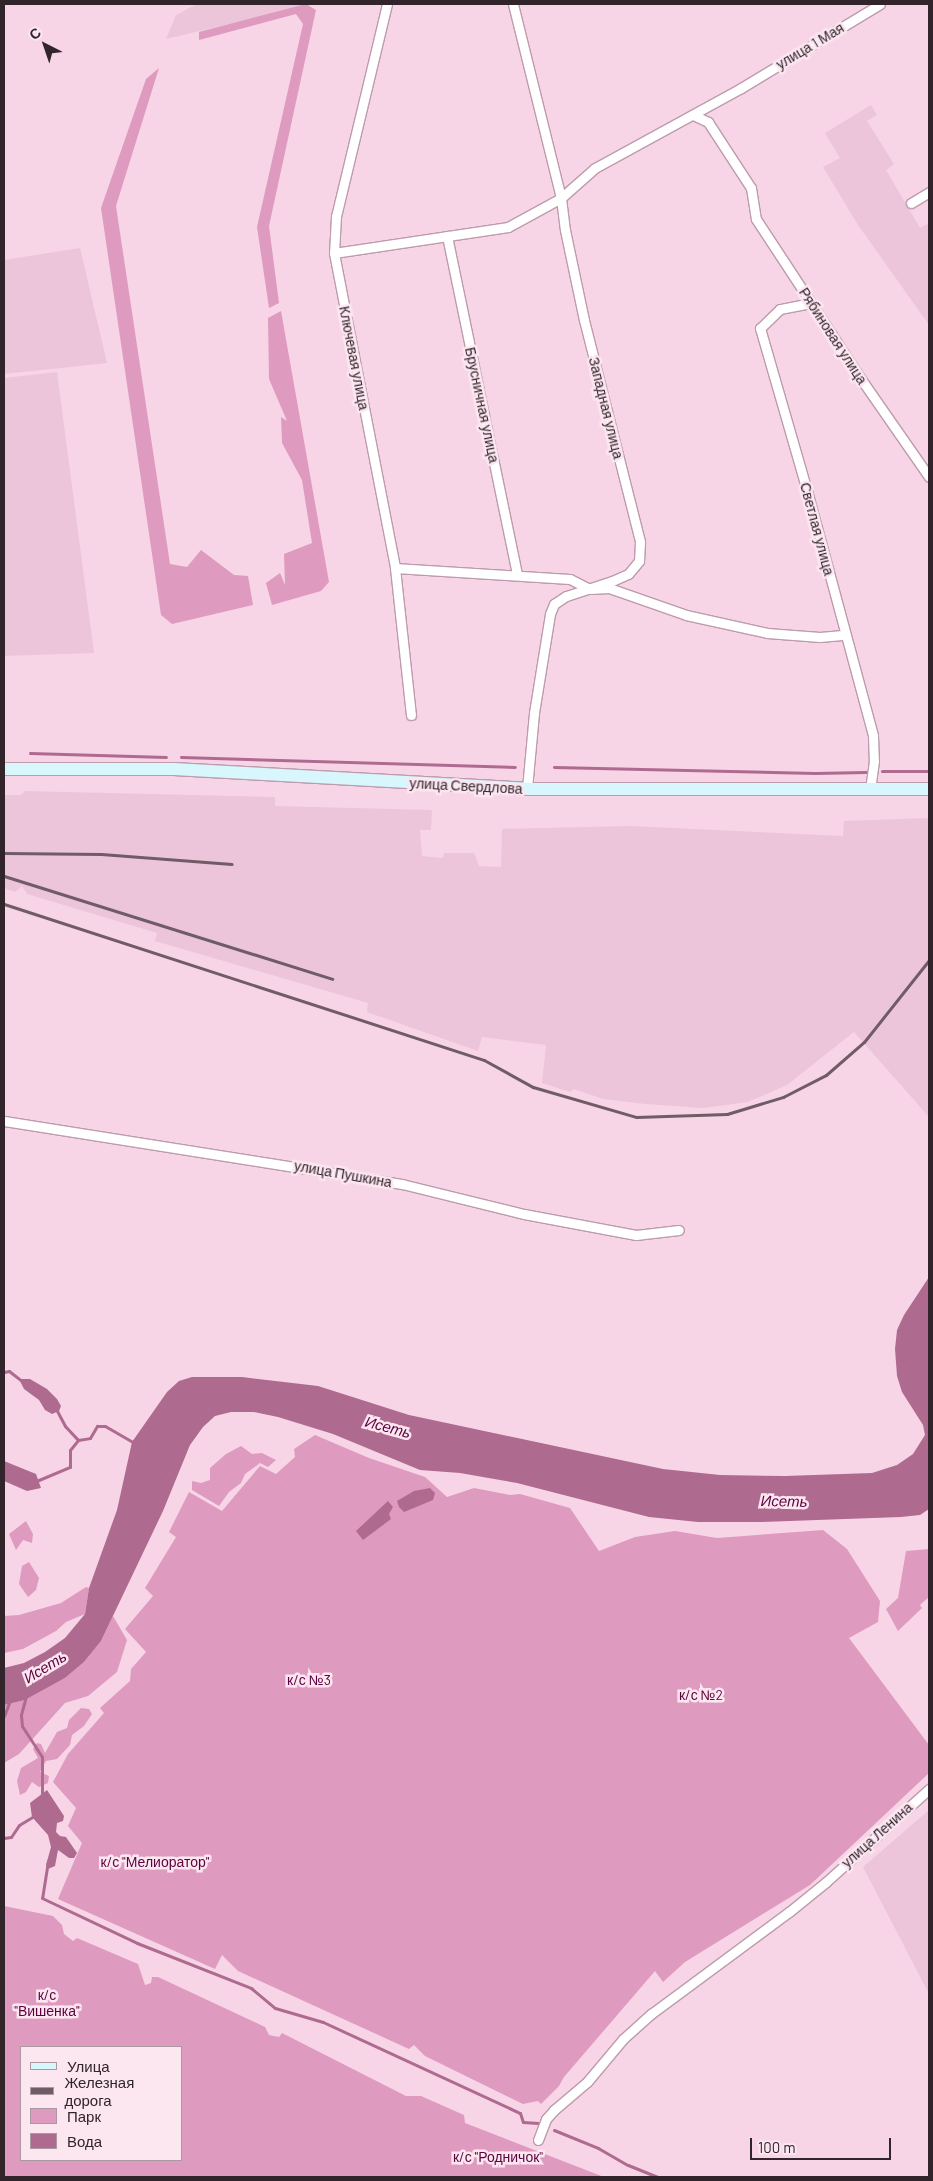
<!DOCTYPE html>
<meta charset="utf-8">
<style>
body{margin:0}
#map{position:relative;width:933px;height:2181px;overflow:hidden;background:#f7d5e6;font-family:Barlow,sans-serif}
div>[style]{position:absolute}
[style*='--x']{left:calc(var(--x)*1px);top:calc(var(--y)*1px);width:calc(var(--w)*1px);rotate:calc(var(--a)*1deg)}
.built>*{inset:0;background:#edc5da}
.green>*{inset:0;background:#df9abf}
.water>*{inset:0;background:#af6a90}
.stream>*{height:3px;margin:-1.5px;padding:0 1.5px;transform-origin:1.5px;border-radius:1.5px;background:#af6a90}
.roads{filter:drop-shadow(1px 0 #bc9bac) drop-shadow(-1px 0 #bc9bac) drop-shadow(0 1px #bc9bac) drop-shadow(0 -1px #bc9bac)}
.street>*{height:9px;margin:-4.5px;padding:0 4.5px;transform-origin:4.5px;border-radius:4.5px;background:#fff}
.secondary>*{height:12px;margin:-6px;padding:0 6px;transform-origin:6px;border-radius:6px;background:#d7f7fd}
.rail>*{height:3px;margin:-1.5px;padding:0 1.5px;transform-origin:1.5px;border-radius:1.5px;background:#6f5c66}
span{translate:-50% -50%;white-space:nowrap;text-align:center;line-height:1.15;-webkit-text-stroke:5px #fce7f1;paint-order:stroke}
.street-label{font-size:14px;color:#31242b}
.park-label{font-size:14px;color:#5c023f}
.water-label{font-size:15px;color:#5d0340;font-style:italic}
.frame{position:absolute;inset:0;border:5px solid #31242b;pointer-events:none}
.legend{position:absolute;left:20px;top:2046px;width:162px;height:115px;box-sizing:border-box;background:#fce7f1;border:1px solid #ab99a2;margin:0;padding:6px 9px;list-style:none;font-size:15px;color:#31242b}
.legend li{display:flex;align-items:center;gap:10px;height:25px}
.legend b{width:25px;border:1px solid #ab99a2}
.north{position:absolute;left:20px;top:20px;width:50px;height:50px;-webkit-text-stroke:4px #fce7f1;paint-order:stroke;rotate:319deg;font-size:14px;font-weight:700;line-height:20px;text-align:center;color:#31242b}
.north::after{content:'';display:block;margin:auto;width:18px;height:22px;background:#31242b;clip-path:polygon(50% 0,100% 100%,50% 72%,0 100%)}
.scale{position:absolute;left:750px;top:2138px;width:141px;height:22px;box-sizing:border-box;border:2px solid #31242b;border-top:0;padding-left:6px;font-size:15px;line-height:18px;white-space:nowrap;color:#31242b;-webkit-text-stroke:4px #fce7f1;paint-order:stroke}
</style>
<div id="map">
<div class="built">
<i style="clip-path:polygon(197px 4px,314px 4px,166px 39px,176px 15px)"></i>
<i style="clip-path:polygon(871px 105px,877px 115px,867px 121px,894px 164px,886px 170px,920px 228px,929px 223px,929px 325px,858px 225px,823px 167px,840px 158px,825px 133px)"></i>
<i style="clip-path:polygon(80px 248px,107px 363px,4px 374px,4px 260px)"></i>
<i style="clip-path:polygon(57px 372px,94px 653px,4px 656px,4px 378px)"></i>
<i style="clip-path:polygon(25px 791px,275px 797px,275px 806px,432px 810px,431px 830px,420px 830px,422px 856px,443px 858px,444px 853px,474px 853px,479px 866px,501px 867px,502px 829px,631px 826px,843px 836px,844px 821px,929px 818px,929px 1117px,854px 1032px,787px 1085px,748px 1102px,703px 1108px,645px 1104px,603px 1099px,574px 1089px,570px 1092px,542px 1083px,546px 1045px,482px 1037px,478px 1051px,367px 1012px,368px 1003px,155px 941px,157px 933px,27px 894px,22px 886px,15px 892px,4px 888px,4px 795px,21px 795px)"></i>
<i style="clip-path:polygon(929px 1810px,929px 1994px,863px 1867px)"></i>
</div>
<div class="green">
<i style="clip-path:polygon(306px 4px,316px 10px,269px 226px,279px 303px,269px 308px,257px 227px,303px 24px,296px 14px,199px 40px,199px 32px)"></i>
<i style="clip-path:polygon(159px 68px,116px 206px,170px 564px,187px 567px,201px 550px,234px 575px,248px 576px,253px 605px,172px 624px,161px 615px,101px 208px,146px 79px)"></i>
<i style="clip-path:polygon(281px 311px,329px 582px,321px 591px,272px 605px,266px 583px,280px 573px,285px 585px,284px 554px,312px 543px,302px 480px,282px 443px,281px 417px,287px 421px,269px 379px,268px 318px)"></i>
<i style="clip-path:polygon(315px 1435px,369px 1458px,425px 1477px,447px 1497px,474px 1488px,510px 1495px,520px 1494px,570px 1508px,599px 1551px,635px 1537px,675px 1531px,717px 1538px,823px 1530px,847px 1549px,880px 1601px,878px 1622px,849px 1638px,929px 1745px,929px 1773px,810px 1885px,685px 1962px,663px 1982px,655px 1971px,564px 2077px,559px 2086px,541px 2104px,538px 2101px,523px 2104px,425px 2056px,414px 2045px,409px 2049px,238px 1971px,222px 1955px,215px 1969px,58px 1899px,82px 1843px,68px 1826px,76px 1808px,53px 1782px,68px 1754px,104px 1713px,100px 1708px,130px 1681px,131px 1669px,146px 1652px,125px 1629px,153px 1596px,145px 1588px,176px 1537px,169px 1532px,189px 1492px,222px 1511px,260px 1466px,276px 1474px,295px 1457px,294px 1449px)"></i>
<i style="clip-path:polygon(241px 1446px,252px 1454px,262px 1453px,276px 1460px,268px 1467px,260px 1463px,245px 1474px,241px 1483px,229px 1492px,219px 1506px,192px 1490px,192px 1481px,201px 1483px,210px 1480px,210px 1468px,226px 1454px)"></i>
<i style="clip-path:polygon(26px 1521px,33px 1534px,32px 1543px,23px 1540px,16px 1550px,9px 1534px)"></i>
<i style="clip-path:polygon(929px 1549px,929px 1597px,920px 1605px,922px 1608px,898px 1631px,886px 1609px,898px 1598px,906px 1551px)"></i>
<i style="clip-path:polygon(29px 1562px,39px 1578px,36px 1590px,28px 1597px,19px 1584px,22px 1566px)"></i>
<i style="clip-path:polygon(86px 1587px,89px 1588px,85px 1614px,66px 1622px,56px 1631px,23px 1649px,4px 1653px,4px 1616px,19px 1615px,61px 1603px)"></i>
<i style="clip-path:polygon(113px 1616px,127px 1640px,117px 1672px,88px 1696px,65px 1703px,19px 1754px,4px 1763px,4px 1705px,25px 1700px,65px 1678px,84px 1662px,101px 1641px)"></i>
<i style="clip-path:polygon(81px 1708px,89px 1709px,92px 1714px,84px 1726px,72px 1735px,70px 1745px,57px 1759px,46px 1761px,40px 1772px,49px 1776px,48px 1783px,39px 1787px,32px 1782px,26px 1792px,20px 1795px,17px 1781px,21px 1768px,38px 1758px,33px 1749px,37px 1743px,41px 1744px,45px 1753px,57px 1732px,67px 1728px,69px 1720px)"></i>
<i style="clip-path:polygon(evenodd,4px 1906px,53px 1916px,62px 1925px,64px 1934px,73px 1941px,77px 1938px,138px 1964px,145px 1985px,151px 1983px,152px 1977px,158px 1977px,265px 2027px,269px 2035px,279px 2037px,282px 2033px,406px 2096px,421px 2096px,464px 2115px,465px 2123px,604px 2177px,4px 2177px,4px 1906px,21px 2047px,181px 2047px,181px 2160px,21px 2160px,21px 2047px)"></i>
</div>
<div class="water">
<i style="clip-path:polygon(929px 1277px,929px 1509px,920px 1515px,901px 1517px,761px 1522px,698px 1522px,649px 1517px,517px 1483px,460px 1473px,420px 1470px,333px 1434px,278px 1417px,254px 1412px,231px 1412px,215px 1416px,203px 1427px,190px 1445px,163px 1511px,101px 1641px,84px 1662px,65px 1678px,25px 1700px,4px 1705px,4px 1668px,24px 1663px,45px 1652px,65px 1638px,85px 1614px,89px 1588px,117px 1510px,132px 1442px,167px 1392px,179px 1381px,192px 1377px,242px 1377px,318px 1386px,409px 1415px,663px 1469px,720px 1475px,785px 1476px,872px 1473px,897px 1465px,913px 1454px,925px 1435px,923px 1425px,902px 1392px,897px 1376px,895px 1349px,897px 1330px,904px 1315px)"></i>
<i style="clip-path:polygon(19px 1379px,30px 1379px,47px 1389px,57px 1399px,61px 1406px,59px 1411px,52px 1414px,45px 1410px,39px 1400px,24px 1389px)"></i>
<i style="clip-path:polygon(4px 1461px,36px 1474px,41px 1488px,27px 1491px,4px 1481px)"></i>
<i style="clip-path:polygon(430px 1488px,435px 1493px,433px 1500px,404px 1512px,399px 1507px,397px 1501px,414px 1491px)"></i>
<i style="clip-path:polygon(388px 1501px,393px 1507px,389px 1514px,391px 1519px,363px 1540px,356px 1531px)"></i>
<i style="clip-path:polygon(47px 1790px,64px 1816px,63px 1821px,57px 1823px,56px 1832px,60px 1836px,66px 1837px,77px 1853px,74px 1858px,69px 1858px,58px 1850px,55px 1866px,48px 1869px,46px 1865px,51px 1847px,48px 1835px,32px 1817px,30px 1803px)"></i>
</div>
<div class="stream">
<i style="--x:30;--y:753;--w:136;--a:1.7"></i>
<i style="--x:181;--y:757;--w:334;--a:1.7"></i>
<i style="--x:554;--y:767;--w:261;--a:1.3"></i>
<i style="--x:815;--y:773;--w:51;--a:-1.1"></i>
<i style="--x:882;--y:771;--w:47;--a:0"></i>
<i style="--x:4;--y:1372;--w:5;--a:-11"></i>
<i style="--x:9;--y:1371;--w:16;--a:38"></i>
<i style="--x:56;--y:1409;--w:19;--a:62"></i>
<i style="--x:65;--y:1426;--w:19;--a:47"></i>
<i style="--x:78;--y:1440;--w:12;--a:-9"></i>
<i style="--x:90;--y:1438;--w:14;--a:-60"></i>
<i style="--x:97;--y:1426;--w:8;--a:0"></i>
<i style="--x:105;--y:1426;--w:34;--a:30"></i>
<i style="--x:34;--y:1482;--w:39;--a:-23"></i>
<i style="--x:70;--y:1467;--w:17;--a:-90"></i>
<i style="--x:70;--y:1450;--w:13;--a:-51"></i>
<i style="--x:26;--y:1696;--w:20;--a:105"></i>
<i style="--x:21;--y:1715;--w:11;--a:85"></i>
<i style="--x:22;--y:1726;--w:37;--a:57"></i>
<i style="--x:42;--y:1757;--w:39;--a:90"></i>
<i style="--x:4;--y:1716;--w:17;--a:-69"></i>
<i style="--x:4;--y:1838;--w:7;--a:-8"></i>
<i style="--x:11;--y:1837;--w:14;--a:-56"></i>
<i style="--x:19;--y:1825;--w:17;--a:-31"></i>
<i style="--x:48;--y:1861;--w:37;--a:99"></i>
<i style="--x:42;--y:1898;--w:105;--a:25.3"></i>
<i style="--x:137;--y:1943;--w:123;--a:21.5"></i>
<i style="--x:251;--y:1988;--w:31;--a:40"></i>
<i style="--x:275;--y:2008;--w:50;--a:16.3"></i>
<i style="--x:323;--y:2022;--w:217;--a:24.8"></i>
<i style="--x:520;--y:2113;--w:9;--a:72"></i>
<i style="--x:523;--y:2122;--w:15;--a:4"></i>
<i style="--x:554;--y:2130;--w:48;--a:22.2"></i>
<i style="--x:598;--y:2148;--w:34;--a:30"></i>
<i style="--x:628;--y:2165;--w:32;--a:22"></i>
</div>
<div class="roads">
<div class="street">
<i style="--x:387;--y:4;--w:218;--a:103.5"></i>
<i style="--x:336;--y:216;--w:37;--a:93"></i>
<i style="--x:334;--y:253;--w:321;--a:79"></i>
<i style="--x:395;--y:568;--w:148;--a:83.8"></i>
<i style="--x:513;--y:4;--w:200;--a:76.1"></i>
<i style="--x:561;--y:198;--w:32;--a:83"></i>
<i style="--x:565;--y:230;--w:92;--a:78.1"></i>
<i style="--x:584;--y:320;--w:229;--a:75.8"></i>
<i style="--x:640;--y:542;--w:19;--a:93"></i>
<i style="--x:639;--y:561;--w:17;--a:130"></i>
<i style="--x:628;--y:574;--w:17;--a:156"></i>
<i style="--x:612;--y:581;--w:48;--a:161.9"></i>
<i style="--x:566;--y:596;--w:14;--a:146"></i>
<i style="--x:554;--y:604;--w:11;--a:112"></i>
<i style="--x:550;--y:614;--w:100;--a:99.2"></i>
<i style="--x:534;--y:713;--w:76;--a:95.3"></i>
<i style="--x:693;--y:115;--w:17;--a:25"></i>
<i style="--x:708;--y:122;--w:79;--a:56.9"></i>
<i style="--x:751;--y:188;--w:31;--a:81"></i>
<i style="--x:756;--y:219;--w:191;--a:56.7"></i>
<i style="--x:861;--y:379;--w:119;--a:55.2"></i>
<i style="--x:911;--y:203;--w:21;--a:-31"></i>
<i style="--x:447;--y:236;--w:345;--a:78.3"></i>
<i style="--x:334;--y:253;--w:176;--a:-8.5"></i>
<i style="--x:508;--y:227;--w:60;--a:-28.7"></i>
<i style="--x:561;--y:198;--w:45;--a:-41.4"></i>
<i style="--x:595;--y:168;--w:166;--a:-28.7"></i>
<i style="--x:741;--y:88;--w:162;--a:-31.1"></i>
<i style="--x:811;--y:303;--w:32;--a:169"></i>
<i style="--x:780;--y:309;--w:28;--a:136"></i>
<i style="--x:760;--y:328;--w:177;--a:73.9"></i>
<i style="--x:809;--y:498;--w:246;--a:74.9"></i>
<i style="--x:873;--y:736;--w:25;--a:88"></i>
<i style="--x:874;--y:761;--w:27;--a:98"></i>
<i style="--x:395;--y:568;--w:175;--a:3.6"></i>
<i style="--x:570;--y:579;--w:22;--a:27"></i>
<i style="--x:590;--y:589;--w:19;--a:-3"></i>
<i style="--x:609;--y:588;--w:82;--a:19.3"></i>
<i style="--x:686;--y:615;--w:83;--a:12.5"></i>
<i style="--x:767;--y:633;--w:53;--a:4.3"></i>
<i style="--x:820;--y:637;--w:25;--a:-5"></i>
<i style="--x:4;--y:1121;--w:403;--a:9"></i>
<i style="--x:402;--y:1184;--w:126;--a:13.8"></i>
<i style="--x:524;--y:1214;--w:114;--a:10.6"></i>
<i style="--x:636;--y:1235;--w:43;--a:-6.6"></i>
<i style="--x:538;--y:2140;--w:22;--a:-69"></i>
<i style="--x:546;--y:2119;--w:12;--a:-48"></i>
<i style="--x:554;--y:2110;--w:43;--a:-40.3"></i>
<i style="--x:587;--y:2082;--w:56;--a:-50.1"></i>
<i style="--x:623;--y:2039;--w:38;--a:-42"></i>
<i style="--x:651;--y:2014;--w:172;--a:-36.5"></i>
<i style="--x:789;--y:1912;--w:48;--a:-39"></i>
<i style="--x:826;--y:1882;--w:139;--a:-42.1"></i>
</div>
<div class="secondary">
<i style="--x:4;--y:769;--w:170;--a:0"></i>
<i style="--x:174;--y:769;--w:354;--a:3.2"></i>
<i style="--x:527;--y:789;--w:402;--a:0"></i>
</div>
</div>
<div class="rail">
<i style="--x:4;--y:853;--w:97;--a:0.6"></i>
<i style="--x:101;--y:854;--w:131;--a:4.4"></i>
<i style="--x:4;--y:876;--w:344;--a:17.4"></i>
<i style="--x:4;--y:904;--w:505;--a:18"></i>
<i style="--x:484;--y:1060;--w:56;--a:28.9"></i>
<i style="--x:533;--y:1087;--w:107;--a:16.2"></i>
<i style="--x:636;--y:1117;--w:91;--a:-1.9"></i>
<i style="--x:727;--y:1114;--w:59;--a:-16.9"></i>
<i style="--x:783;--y:1097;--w:48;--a:-27.1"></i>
<i style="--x:826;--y:1075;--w:50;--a:-41"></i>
<i style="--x:864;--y:1042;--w:105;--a:-51.6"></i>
</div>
<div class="street-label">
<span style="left:810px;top:46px;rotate:-31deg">улица 1 Мая</span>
<span style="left:833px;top:336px;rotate:57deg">Рябиновая улица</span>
<span style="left:354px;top:358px;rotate:79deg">Ключевая улица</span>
<span style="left:482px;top:405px;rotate:78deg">Брусничная улица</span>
<span style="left:606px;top:408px;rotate:76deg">Западная улица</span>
<span style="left:817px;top:529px;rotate:75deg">Светлая улица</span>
<span style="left:466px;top:786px;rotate:3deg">улица Свердлова</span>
<span style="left:343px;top:1174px;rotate:10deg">улица Пушкина</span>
<span style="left:877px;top:1835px;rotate:-42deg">улица Ленина</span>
</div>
<div class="park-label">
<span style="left:309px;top:1680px">к/с №3</span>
<span style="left:701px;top:1695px">к/с №2</span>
<span style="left:155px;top:1862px">к/с "Мелиоратор"</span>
<span style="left:47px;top:2003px">к/с<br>"Вишенка"</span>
<span style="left:498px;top:2157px">к/с "Родничок"</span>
</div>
<div class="water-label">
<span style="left:388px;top:1427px;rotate:15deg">Исеть</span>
<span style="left:784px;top:1501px;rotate:1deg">Исеть</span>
<span style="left:45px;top:1667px;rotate:-31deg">Исеть</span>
</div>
<div class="frame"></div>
<ul class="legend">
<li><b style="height:6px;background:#d7f7fd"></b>Улица</li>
<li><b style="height:6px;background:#6f5c66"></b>Железная дорога</li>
<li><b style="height:14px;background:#df9abf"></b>Парк</li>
<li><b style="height:14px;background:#af6a90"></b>Вода</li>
</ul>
<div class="north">С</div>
<div class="scale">100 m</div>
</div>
